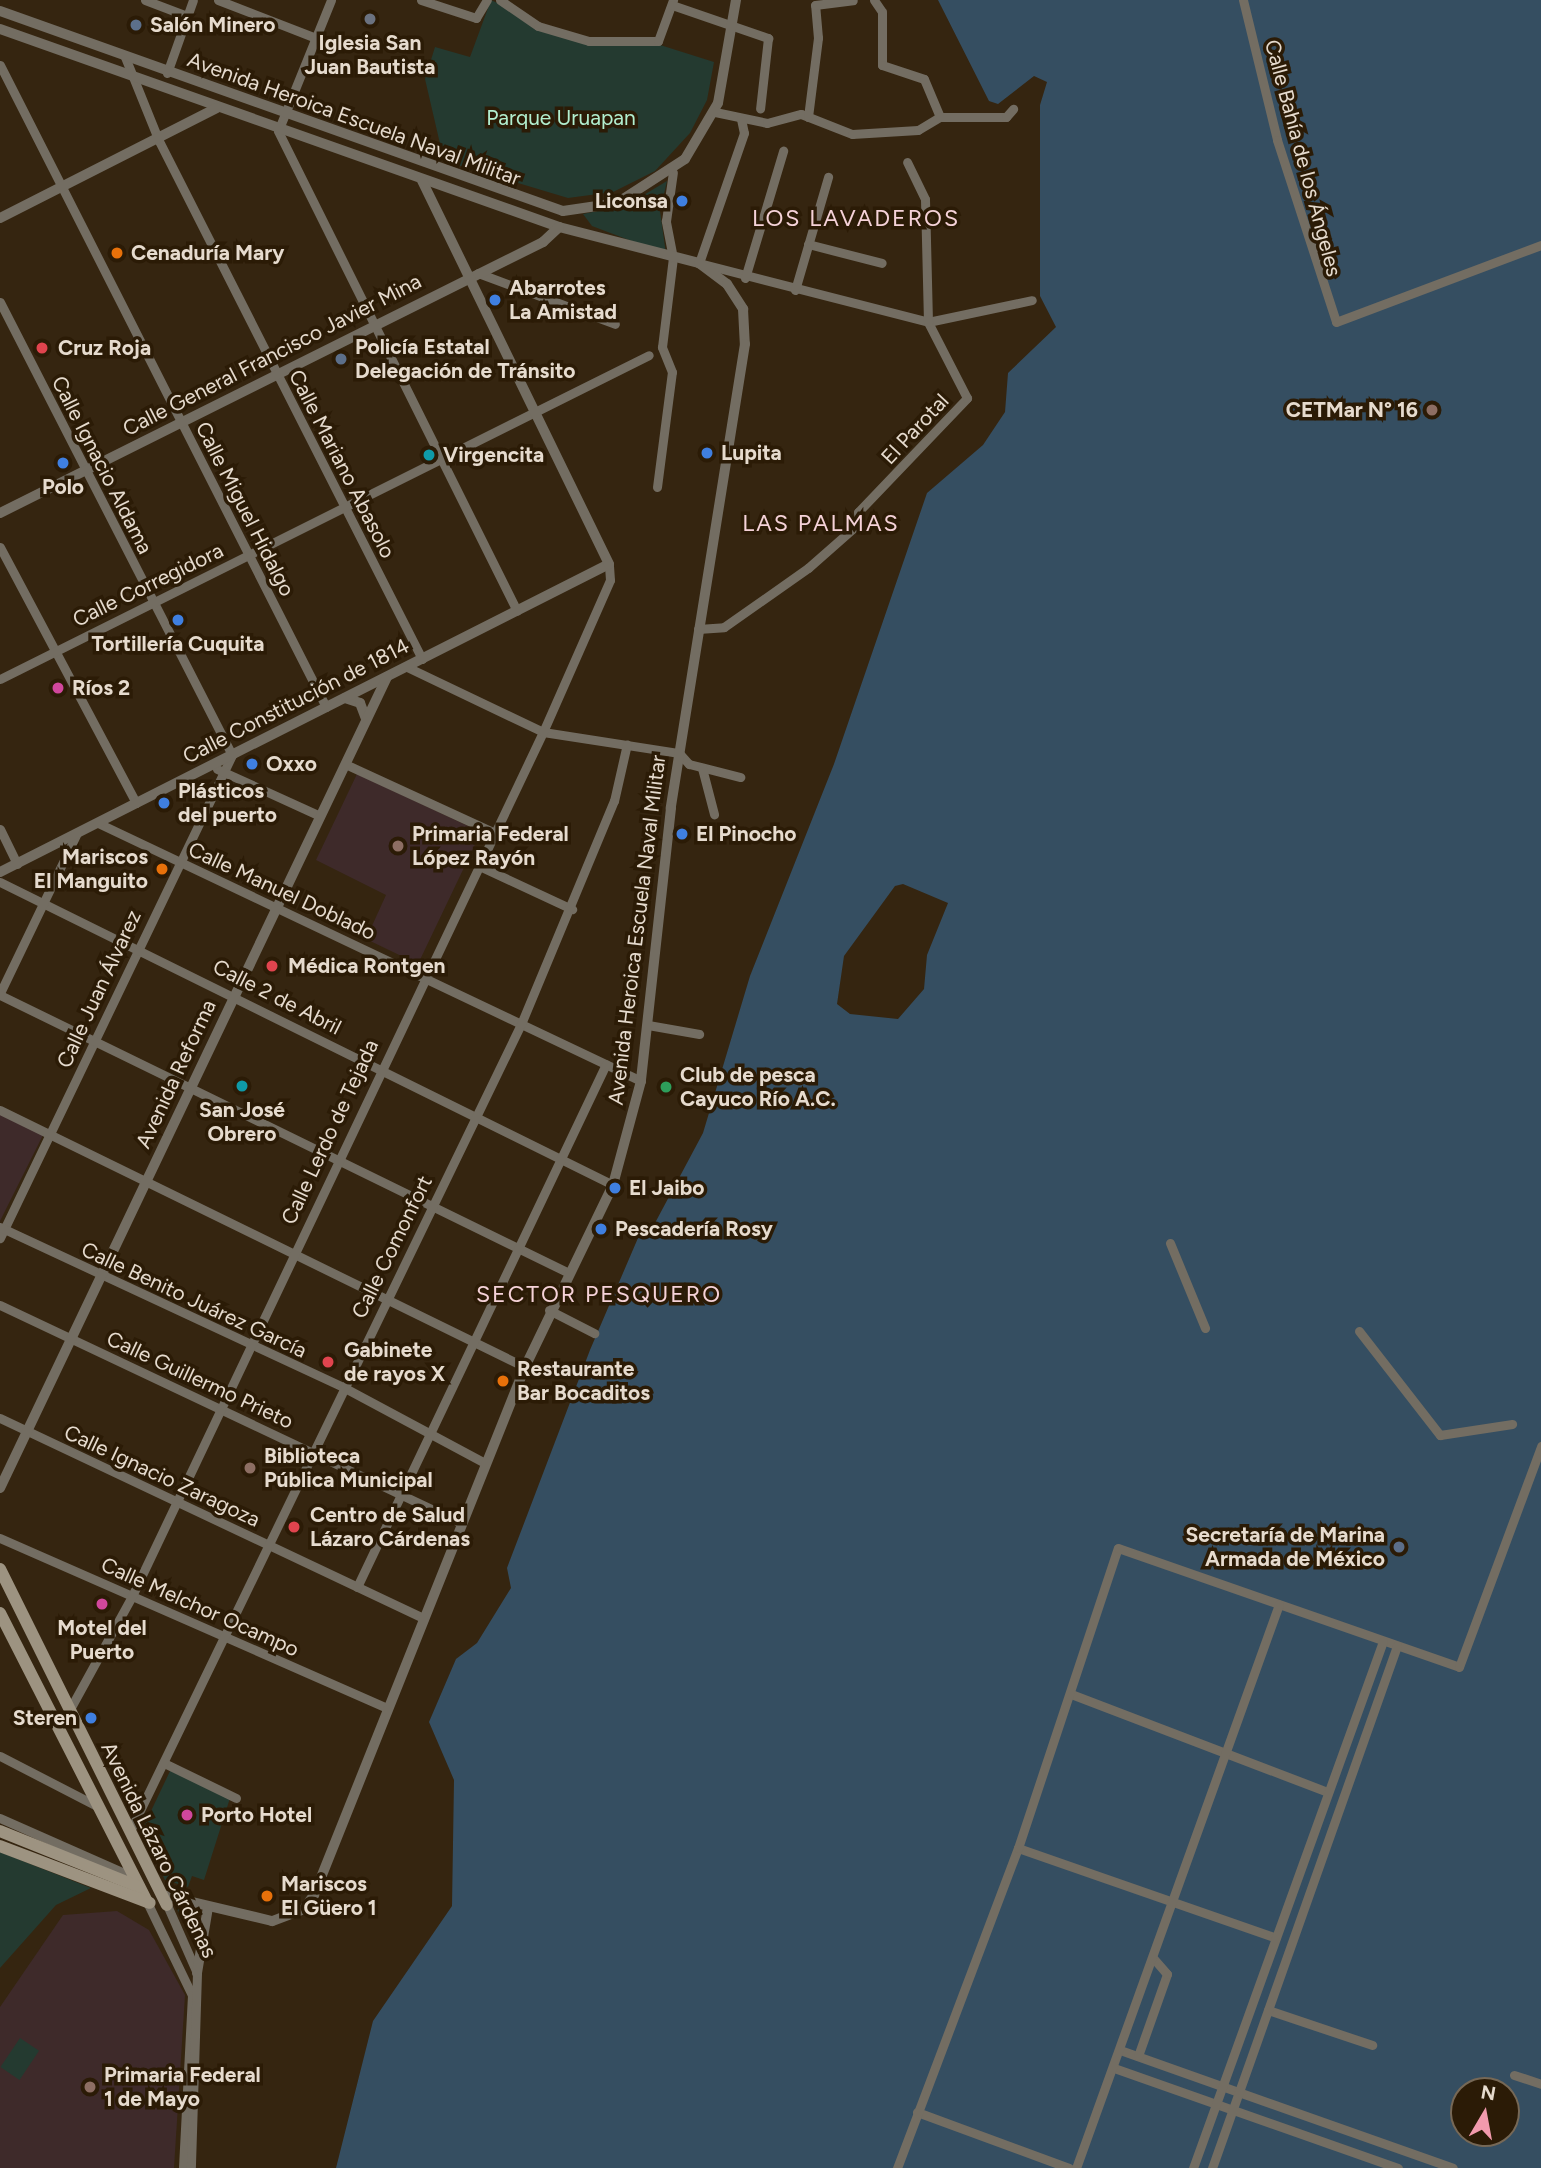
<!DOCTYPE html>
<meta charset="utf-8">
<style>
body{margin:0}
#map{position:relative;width:1541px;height:2168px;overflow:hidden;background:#352510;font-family:Figtree,sans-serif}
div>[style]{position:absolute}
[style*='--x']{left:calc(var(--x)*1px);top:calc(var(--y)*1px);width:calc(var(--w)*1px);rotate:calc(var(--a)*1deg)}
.education>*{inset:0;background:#3e2a2a}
.green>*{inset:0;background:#243a30;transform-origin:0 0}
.water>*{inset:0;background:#354e61}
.minor>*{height:9px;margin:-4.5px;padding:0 4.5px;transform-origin:4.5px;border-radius:4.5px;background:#736d62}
.tertiary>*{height:10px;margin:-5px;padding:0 5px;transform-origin:5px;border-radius:5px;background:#736d62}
.secondary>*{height:12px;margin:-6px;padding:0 6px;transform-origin:6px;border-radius:6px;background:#9d9381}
.dots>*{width:19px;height:19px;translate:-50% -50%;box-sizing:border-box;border:4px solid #2b1b06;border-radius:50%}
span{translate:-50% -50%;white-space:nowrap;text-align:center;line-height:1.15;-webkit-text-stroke:7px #2b1b06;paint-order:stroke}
.poi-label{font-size:21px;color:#e6dbce;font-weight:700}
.left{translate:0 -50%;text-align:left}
.right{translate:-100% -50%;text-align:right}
.park-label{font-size:21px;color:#b2efd0}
.street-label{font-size:21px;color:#e6dbce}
.neighbourhood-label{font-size:23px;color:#f5d2d8;letter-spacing:2px}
.north{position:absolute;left:1450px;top:2077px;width:70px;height:70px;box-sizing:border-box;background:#2b1b06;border:2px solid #766856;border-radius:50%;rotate:10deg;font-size:19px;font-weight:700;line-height:28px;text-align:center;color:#e6dbce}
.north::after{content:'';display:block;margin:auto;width:24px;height:32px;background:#f29aad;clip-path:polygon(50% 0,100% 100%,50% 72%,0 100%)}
</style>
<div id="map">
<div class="education">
<i style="clip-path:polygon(357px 774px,481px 832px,418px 964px,366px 939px,386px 895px,316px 860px)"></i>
<i style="clip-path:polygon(0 1114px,43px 1135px,0 1221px)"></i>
<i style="clip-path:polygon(117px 1911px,149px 1930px,185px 1995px,174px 2168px,0 2168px,0 2007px,63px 1915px)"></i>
</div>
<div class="green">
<i style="clip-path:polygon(491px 0,585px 44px,657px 44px,714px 62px,707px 100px,690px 133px,655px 171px,613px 192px,568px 198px,444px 161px,425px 79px,435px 47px,470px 57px)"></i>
<i style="clip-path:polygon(667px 181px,660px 211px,666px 254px,592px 226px,583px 214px,627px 205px)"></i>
<i style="clip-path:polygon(171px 1769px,230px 1798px,204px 1880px,192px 1876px,188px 1887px,165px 1880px,141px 1832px)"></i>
<i style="clip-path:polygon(0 1852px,91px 1888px,56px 1905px,0 1968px)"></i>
<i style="clip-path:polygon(179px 1904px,196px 1913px,193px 1941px,176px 1907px)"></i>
<i style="left:20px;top:2038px;width:23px;height:35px;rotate:34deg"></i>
</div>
<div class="water">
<i style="clip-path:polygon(evenodd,938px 0,1541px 0,1541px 2168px,336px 2168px,373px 2021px,452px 1906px,454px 1780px,429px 1722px,456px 1659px,477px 1643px,511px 1588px,507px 1568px,590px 1350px,641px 1231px,655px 1223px,703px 1133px,750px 976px,834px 764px,927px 493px,983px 445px,1005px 412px,1008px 373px,1056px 327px,1040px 296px,1040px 105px,1047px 82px,1034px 76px,998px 104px,989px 101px,938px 0,903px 884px,948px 903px,927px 955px,924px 989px,898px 1019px,850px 1014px,837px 1004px,844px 956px,895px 886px,903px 884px,938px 0,1464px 2091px,1506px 2091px,1506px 2133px,1464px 2133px,1464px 2091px)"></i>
</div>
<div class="minor">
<i style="--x:145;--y:0;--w:45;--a:20.9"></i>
<i style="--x:218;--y:0;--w:105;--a:21.2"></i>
<i style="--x:331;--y:0;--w:141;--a:112"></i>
<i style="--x:278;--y:131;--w:536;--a:63.53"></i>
<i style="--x:421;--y:0;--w:58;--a:18.1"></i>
<i style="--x:476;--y:18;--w:21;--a:-59"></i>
<i style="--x:500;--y:0;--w:46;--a:34.4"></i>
<i style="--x:538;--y:26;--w:53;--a:16.4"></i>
<i style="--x:589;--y:41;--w:69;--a:0"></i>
<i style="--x:658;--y:41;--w:44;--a:-69.9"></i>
<i style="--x:874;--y:0;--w:14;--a:56"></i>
<i style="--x:882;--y:12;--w:53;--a:90"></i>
<i style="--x:882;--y:65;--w:44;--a:18.4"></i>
<i style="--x:924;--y:79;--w:41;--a:67.2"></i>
<i style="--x:1243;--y:0;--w:144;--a:76.3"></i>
<i style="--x:1277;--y:140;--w:191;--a:72"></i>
<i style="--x:1336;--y:322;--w:219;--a:-20.6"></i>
<i style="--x:672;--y:5;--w:102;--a:19"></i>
<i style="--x:768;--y:38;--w:71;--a:96.4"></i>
<i style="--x:125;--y:57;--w:91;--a:68"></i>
<i style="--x:159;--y:141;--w:581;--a:63.08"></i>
<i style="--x:0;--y:65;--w:720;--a:63.08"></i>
<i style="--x:167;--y:73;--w:77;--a:-70.4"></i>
<i style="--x:715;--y:112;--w:53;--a:11.9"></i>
<i style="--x:767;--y:123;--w:35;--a:-15"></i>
<i style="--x:801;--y:114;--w:55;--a:21.4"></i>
<i style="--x:852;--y:134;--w:66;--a:-3.5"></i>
<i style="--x:918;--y:130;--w:26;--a:-31"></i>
<i style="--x:940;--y:117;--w:66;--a:0"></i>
<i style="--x:1006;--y:117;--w:11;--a:-49"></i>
<i style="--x:808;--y:117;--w:80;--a:-82.8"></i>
<i style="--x:818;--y:38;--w:33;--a:-95"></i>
<i style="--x:815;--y:5;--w:38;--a:-7"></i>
<i style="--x:741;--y:119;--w:14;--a:78"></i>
<i style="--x:744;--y:133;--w:138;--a:109.1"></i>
<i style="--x:699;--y:263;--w:236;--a:14.4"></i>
<i style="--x:928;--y:322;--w:106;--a:-11.9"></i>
<i style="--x:808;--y:244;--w:76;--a:14.4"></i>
<i style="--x:478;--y:273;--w:146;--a:20.4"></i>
<i style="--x:745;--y:278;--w:133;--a:-73.3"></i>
<i style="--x:795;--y:290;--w:118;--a:-73.7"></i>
<i style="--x:0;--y:302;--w:509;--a:62.88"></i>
<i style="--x:232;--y:755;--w:536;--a:115.66"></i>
<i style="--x:657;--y:487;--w:116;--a:-82.6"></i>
<i style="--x:672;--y:372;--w:27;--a:-112"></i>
<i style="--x:662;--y:347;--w:90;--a:-83"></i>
<i style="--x:673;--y:258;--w:38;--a:-101"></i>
<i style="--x:666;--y:221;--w:49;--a:-81.9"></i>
<i style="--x:0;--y:547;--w:290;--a:62"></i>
<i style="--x:698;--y:629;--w:26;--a:-4"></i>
<i style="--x:724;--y:627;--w:103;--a:-35.1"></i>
<i style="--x:808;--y:568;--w:68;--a:-41.4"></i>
<i style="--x:859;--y:523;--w:11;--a:-95"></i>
<i style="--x:858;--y:512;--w:158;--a:-46.3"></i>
<i style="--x:967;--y:398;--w:85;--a:-117.2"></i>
<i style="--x:928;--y:322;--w:123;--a:-91.4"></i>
<i style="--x:925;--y:199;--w:41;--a:-115.9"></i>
<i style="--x:407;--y:667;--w:151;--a:25.5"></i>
<i style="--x:543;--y:732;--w:138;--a:8.8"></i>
<i style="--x:679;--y:753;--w:15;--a:48"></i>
<i style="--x:689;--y:764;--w:53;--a:14.3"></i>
<i style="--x:0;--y:679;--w:725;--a:-26.53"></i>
<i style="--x:345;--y:764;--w:163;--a:24.7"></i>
<i style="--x:702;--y:768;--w:48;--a:75.4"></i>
<i style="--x:217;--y:769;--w:113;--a:24.5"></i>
<i style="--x:98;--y:823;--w:601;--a:25.41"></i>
<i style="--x:0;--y:829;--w:39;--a:64"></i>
<i style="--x:477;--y:865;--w:105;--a:24.9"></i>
<i style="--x:0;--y:882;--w:684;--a:26.3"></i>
<i style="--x:0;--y:993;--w:178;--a:-64.3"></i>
<i style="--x:0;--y:995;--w:631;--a:26.04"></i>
<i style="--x:648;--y:1025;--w:52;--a:10"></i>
<i style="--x:0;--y:1110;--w:585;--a:26.08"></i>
<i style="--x:0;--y:1227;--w:378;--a:25"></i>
<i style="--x:343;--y:1387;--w:161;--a:28.2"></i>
<i style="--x:1170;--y:1243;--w:92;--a:67.6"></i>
<i style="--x:0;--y:1305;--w:510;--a:25.31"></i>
<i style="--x:549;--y:1310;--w:51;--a:27.1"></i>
<i style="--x:1359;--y:1331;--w:132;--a:52.1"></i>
<i style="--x:1440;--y:1435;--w:73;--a:-8.7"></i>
<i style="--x:0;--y:1418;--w:469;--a:25.3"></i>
<i style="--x:0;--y:1538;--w:423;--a:23.7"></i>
<i style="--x:357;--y:1587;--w:579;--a:-64.54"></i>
<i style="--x:1071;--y:1694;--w:275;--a:20.9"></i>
<i style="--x:70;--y:1709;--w:129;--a:-61.2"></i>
<i style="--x:132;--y:1596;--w:957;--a:-64.56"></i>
<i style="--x:543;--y:732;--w:166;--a:-66.2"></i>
<i style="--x:610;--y:580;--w:16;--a:-94"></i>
<i style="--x:0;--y:1756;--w:109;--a:27.3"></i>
<i style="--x:164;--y:1763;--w:80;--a:25.9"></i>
<i style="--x:0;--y:1818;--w:143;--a:23.9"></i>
<i style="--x:130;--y:1831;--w:897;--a:-64.15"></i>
<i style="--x:521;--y:1024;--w:242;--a:-67.4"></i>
<i style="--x:614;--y:801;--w:58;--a:-77.2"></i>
<i style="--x:1018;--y:1848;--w:273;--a:19.2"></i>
<i style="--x:147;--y:1902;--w:103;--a:64.2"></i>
<i style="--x:192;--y:1995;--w:173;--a:93"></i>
<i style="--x:167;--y:1905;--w:74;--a:66.2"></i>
<i style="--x:197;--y:1973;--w:195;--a:91.8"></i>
<i style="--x:1268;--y:2010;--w:110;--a:18.6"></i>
<i style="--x:1120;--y:2050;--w:353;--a:19.5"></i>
<i style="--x:1138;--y:2056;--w:87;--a:-70.5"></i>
<i style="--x:1167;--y:1974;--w:21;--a:-131"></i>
<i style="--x:1114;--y:2068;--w:301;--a:19.4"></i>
<i style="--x:1514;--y:2075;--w:28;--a:18"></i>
<i style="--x:917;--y:2112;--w:162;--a:20.2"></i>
<i style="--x:897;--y:2168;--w:342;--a:-69.3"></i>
<i style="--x:1018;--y:1848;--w:316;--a:-71.6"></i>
<i style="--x:1118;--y:1548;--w:361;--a:19.2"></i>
<i style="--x:1459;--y:1667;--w:236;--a:-69.6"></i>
<i style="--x:1076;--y:2168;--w:599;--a:-70.2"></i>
<i style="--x:1193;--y:2168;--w:560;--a:-70.17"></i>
<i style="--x:1212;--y:2168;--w:554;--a:-70.49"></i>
</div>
<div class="tertiary">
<i style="--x:0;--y:11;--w:597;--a:19.56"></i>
<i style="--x:563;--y:211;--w:55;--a:-8.4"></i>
<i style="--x:617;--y:203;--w:81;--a:-32.9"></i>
<i style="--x:685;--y:159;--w:65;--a:-59.5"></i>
<i style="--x:718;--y:103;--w:105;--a:-80.1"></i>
<i style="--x:0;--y:29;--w:593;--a:19.5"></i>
<i style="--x:559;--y:227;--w:145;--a:14.4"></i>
<i style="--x:699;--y:263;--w:35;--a:37"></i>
<i style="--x:727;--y:284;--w:30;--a:57"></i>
<i style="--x:743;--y:309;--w:35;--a:87"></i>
<i style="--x:745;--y:344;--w:470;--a:99.1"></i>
<i style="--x:671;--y:808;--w:275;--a:96.3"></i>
<i style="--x:641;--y:1081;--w:108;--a:105.1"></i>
<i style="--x:613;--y:1185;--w:202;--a:115.8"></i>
<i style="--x:525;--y:1367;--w:569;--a:111.78"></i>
<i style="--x:314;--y:1895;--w:17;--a:126"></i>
<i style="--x:304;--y:1909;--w:34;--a:159"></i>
<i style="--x:272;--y:1921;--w:112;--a:-166.6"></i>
<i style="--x:0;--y:218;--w:243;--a:-26.9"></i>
<i style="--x:0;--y:513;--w:607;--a:-26.52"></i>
<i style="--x:543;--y:242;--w:22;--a:-43"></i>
<i style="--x:345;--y:698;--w:16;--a:18"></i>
<i style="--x:360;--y:703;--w:17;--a:69"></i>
<i style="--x:0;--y:872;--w:682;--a:-26.83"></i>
<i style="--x:609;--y:564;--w:426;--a:-116"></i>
<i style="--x:0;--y:1488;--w:899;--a:-64.49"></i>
<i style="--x:197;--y:1973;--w:67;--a:-80.5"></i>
</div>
<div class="secondary">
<i style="--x:0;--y:1569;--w:375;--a:63.6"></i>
<i style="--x:0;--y:1613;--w:324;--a:63"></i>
<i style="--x:0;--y:1831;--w:150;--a:21.9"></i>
<i style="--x:0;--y:1846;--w:160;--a:20.8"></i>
</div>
<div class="dots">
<i style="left:370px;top:19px;background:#6b7280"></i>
<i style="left:136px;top:25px;background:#5c6f8a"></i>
<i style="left:682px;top:201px;background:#3f7fe0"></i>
<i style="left:117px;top:253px;background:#e8710a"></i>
<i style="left:495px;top:300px;background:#3f7fe0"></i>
<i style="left:42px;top:348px;background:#e0444e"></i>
<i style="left:341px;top:359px;background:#5c6f8a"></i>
<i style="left:1432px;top:410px;background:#8d6e63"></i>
<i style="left:707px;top:453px;background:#3f7fe0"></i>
<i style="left:429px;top:455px;background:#0f9aa8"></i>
<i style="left:63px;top:463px;background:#3f7fe0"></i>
<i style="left:178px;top:620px;background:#3f7fe0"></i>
<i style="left:58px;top:688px;background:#d1479c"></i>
<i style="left:252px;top:764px;background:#3f7fe0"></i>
<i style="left:164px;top:803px;background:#3f7fe0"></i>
<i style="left:682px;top:834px;background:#3f7fe0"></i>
<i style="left:398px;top:846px;background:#8d6e63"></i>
<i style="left:162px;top:869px;background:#e8710a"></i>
<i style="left:272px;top:966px;background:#e0444e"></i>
<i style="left:242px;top:1086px;background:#0f9aa8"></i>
<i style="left:666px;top:1087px;background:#2e9e5b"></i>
<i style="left:615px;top:1188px;background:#3f7fe0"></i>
<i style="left:601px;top:1229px;background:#3f7fe0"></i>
<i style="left:328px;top:1362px;background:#e0444e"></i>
<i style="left:503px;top:1381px;background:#e8710a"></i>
<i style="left:250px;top:1468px;background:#8d6e63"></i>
<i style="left:294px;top:1527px;background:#e0444e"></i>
<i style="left:1399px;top:1547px;background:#5c6f8a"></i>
<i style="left:102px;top:1604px;background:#d1479c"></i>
<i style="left:91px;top:1718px;background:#3f7fe0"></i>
<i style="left:187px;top:1815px;background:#d1479c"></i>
<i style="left:267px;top:1896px;background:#e8710a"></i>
<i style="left:90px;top:2087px;background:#8d6e63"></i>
</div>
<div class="poi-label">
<span class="left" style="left:150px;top:25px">Salón Minero</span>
<span style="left:370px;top:55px">Iglesia San<br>Juan Bautista</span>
<span class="right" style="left:668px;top:201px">Liconsa</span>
<span class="left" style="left:131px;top:253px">Cenaduría Mary</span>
<span class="left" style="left:509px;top:300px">Abarrotes<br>La Amistad</span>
<span class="left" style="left:355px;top:359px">Policía Estatal<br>Delegación de Tránsito</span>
<span class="left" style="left:58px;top:348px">Cruz Roja</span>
<span class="right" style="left:1418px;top:410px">CETMar N° 16</span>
<span class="left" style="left:721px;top:453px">Lupita</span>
<span class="left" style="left:443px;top:455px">Virgencita</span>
<span style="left:63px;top:487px">Polo</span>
<span style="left:178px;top:644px">Tortillería Cuquita</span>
<span class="left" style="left:72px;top:688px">Ríos 2</span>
<span class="left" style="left:266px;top:764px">Oxxo</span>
<span class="left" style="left:178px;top:803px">Plásticos<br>del puerto</span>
<span class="left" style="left:412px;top:846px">Primaria Federal<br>López Rayón</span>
<span class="left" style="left:696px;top:834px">El Pinocho</span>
<span class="right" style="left:148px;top:869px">Mariscos<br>El Manguito</span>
<span class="left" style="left:288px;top:966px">Médica Rontgen</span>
<span class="left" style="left:680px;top:1087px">Club de pesca<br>Cayuco Río A.C.</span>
<span style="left:242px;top:1122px">San José<br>Obrero</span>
<span class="left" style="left:629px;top:1188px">El Jaibo</span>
<span class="left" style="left:615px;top:1229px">Pescadería Rosy</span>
<span class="left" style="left:344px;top:1362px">Gabinete<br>de rayos X</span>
<span class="left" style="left:517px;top:1381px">Restaurante<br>Bar Bocaditos</span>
<span class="left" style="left:264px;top:1468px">Biblioteca<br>Pública Municipal</span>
<span class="left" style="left:310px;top:1527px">Centro de Salud<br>Lázaro Cárdenas</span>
<span class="right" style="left:1385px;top:1547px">Secretaría de Marina<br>Armada de México</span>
<span style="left:102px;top:1640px">Motel del<br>Puerto</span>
<span class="right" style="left:77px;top:1718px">Steren</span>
<span class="left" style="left:201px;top:1815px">Porto Hotel</span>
<span class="left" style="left:281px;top:1896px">Mariscos<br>El Güero 1</span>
<span class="left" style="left:104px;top:2087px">Primaria Federal<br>1 de Mayo</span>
</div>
<div class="park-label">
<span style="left:561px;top:118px">Parque Uruapan</span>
</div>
<div class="street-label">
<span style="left:354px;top:119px;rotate:20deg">Avenida Heroica Escuela Naval Militar</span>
<span style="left:1303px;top:158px;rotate:75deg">Calle Bahía de los Ángeles</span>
<span style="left:272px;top:355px;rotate:-27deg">Calle General Francisco Javier Mina</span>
<span style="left:915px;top:429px;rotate:-47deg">El Parotal</span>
<span style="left:342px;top:464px;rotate:63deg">Calle Mariano Abasolo</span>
<span style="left:102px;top:465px;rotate:63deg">Calle Ignacio Aldama</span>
<span style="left:245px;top:509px;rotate:63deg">Calle Miguel Hidalgo</span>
<span style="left:148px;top:585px;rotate:-26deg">Calle Corregidora</span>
<span style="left:296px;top:701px;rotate:-27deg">Calle Constitución de 1814</span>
<span style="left:282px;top:891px;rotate:25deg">Calle Manuel Doblado</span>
<span style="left:637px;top:930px;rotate:-83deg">Avenida Heroica Escuela Naval Militar</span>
<span style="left:99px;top:989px;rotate:-65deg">Calle Juan Álvarez</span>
<span style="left:277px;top:997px;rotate:27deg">Calle 2 de Abril</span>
<span style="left:176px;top:1074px;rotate:-65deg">Avenida Reforma</span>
<span style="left:330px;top:1132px;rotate:-65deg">Calle Lerdo de Tejada</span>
<span style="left:392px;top:1247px;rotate:-64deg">Calle Comonfort</span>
<span style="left:194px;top:1300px;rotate:25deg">Calle Benito Juárez García</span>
<span style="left:200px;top:1380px;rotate:25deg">Calle Guillermo Prieto</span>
<span style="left:162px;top:1476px;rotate:25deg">Calle Ignacio Zaragoza</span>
<span style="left:200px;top:1607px;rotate:24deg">Calle Melchor Ocampo</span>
<span style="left:159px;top:1850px;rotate:64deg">Avenida Lázaro Cárdenas</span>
</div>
<div class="neighbourhood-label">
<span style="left:856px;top:218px">LOS LAVADEROS</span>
<span style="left:821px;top:523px">LAS PALMAS</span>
<span style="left:599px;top:1294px">SECTOR PESQUERO</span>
</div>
<div class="north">N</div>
</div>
